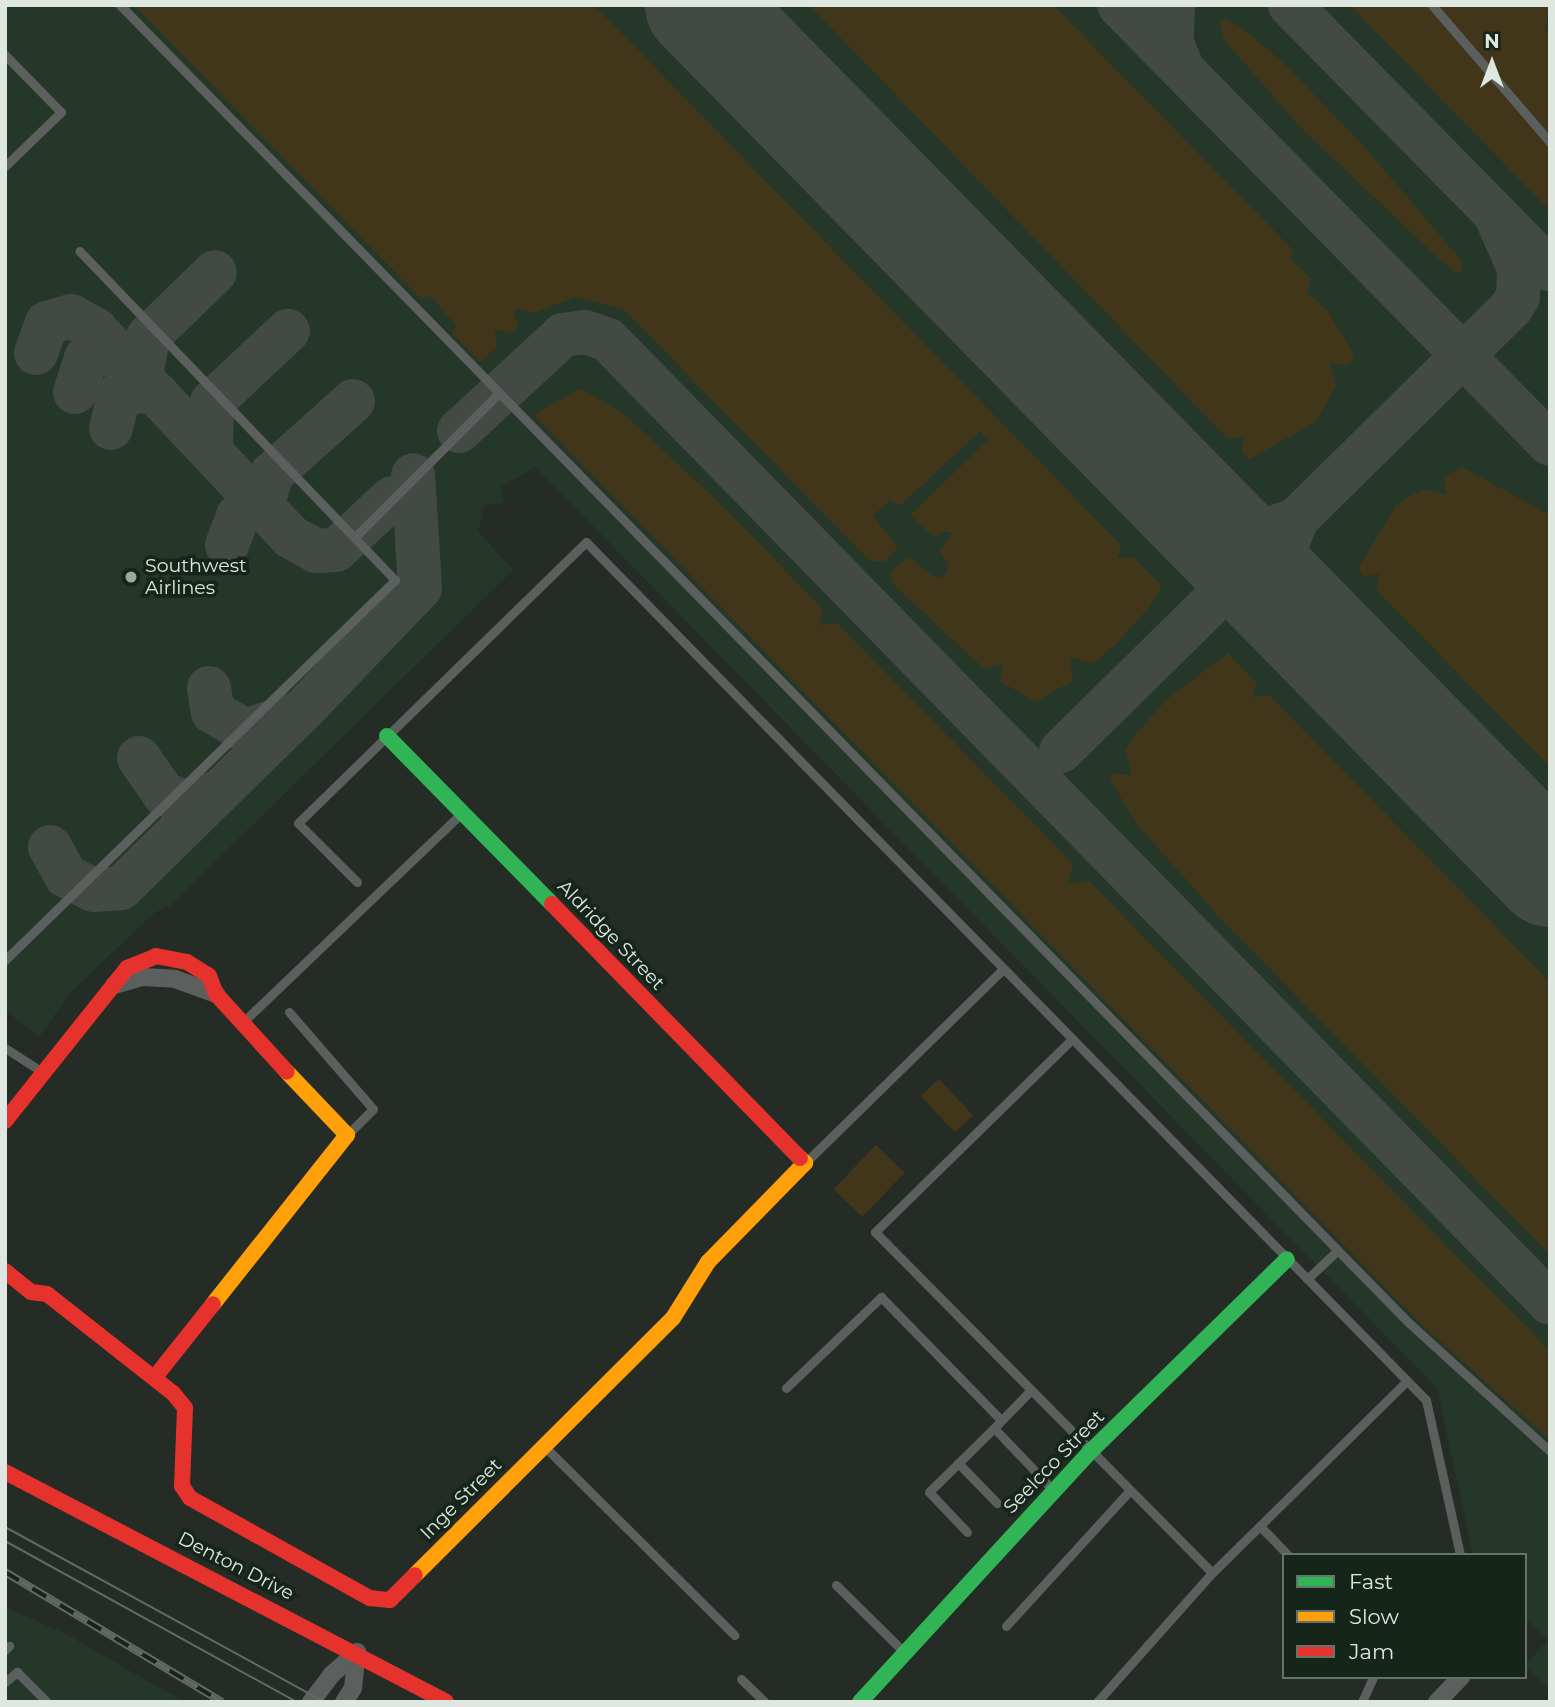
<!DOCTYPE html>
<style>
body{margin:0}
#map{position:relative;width:1555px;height:1707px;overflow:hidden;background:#242c25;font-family:Montserrat,sans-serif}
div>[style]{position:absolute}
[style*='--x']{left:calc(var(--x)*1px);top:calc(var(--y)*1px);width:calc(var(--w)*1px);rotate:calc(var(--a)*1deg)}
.built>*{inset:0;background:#243729}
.green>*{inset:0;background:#413619;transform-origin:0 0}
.taxiway>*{height:44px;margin:-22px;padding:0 22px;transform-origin:22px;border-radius:22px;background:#434a44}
.runway>*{height:110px;margin:-55px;padding:0 55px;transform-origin:55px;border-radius:55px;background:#434a44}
.lane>*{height:9px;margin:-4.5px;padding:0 4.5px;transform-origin:4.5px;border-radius:4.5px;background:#5b5f5e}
.street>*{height:18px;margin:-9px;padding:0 9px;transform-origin:9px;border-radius:9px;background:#5b5f5e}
.fast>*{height:16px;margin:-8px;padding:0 8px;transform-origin:8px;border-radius:8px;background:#30b455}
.slow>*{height:16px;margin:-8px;padding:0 8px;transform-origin:8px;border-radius:8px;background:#ff9f0a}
.jam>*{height:16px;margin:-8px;padding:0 8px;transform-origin:8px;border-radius:8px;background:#e5322d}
.tram>*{height:2px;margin:-1px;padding:0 1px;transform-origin:1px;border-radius:1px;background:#626864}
.rail>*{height:8px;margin-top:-4px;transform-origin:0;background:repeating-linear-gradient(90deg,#16251a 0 16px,#626864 0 32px);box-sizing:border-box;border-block:2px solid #626864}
.dots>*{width:19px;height:19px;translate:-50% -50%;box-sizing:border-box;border:4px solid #16251a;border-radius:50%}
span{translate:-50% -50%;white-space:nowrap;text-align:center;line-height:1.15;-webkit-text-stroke:7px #16251a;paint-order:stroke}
.poi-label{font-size:19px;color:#dee7e0}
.left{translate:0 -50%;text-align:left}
.street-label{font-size:19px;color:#dee7e0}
.frame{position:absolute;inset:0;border:7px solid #dee7e0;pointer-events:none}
.legend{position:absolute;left:1282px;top:1553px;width:245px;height:126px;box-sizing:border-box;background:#16251a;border:2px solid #667369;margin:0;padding:9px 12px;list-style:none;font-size:21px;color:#dee7e0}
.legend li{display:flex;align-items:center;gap:14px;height:35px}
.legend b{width:35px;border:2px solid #667369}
.north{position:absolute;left:1457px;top:28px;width:70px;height:70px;-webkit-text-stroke:5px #16251a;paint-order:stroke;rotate:0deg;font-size:19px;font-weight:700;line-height:28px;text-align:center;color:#dee7e0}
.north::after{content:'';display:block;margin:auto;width:24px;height:32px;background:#dee7e0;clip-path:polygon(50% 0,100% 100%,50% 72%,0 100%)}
</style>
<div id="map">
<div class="built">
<i style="clip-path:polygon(5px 5px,1550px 5px,1550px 1690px,1525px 1666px,1548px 1640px,1525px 1618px,1525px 1555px,1473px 1555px,1437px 1388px,535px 467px,501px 487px,504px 503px,485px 505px,478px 531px,513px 570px,170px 906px,154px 913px,71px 992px,39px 1037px,5px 1010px)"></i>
<i style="clip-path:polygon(5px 1607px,66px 1634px,184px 1702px,5px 1702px)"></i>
</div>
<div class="green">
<i style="clip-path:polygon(134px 5px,594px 5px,1121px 545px,1117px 558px,1133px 557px,1162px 586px,1147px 610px,1115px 645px,1093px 664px,1070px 657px,1073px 681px,1035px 702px,1000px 681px,1003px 664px,984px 669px,893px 584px,890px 572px,909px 557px,933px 576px,943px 577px,947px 572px,948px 563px,939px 551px,952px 533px,945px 531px,934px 537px,910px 515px,988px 440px,980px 431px,900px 506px,890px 500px,873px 516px,898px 547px,886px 561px,870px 561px,623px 309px,576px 297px,533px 313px,517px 309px,513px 311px,518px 327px,511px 333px,495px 329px,497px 347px,480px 362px,451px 332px,456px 326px,430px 295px,422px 300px)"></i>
<i style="clip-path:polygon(809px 5px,1053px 5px,1293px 250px,1290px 259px,1311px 279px,1307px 293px,1328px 311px,1355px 357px,1349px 365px,1330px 363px,1336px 386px,1316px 422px,1250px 459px,1241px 452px,1245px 437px,1228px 439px)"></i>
<i style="clip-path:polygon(1350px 5px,1550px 5px,1545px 31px,1550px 34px,1550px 211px)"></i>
<i style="clip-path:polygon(1224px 19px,1240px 26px,1284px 63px,1369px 152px,1461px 260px,1463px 271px,1455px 272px,1437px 257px,1301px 128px,1224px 40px,1219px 22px)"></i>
<i style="clip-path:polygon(580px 388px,623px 413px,724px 507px,823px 609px,819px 625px,837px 623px,1073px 864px,1068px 884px,1089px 881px,1550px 1351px,1550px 1440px,1419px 1322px,534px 415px)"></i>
<i style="clip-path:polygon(1462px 467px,1550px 515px,1550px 767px,1377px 591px,1379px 574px,1363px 577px,1358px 568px,1397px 504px,1423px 489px,1446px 495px,1444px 476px)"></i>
<i style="clip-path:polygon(1228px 653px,1257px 683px,1252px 697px,1269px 695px,1550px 982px,1550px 1255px,1220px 918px,1136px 823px,1110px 779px,1112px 773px,1132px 776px,1125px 749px,1136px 734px,1166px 700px)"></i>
<i style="left:939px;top:1079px;width:50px;height:25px;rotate:47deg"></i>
<i style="left:876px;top:1145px;width:40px;height:61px;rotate:44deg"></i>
</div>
<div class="taxiway">
<i style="--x:1119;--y:5;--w:615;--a:45.53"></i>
<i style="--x:1173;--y:5;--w:38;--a:92"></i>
<i style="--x:1172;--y:43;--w:29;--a:68"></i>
<i style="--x:1290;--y:5;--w:371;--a:45.5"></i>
<i style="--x:36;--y:353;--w:32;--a:-70"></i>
<i style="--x:47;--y:323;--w:25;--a:-16"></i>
<i style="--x:71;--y:316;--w:29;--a:29"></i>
<i style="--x:96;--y:330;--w:284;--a:46.7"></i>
<i style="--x:291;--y:537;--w:29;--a:29"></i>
<i style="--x:316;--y:551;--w:20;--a:-3"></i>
<i style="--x:336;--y:550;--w:76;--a:-42.9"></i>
<i style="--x:141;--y:377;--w:41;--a:-80.1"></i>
<i style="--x:148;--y:337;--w:93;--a:-44.1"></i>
<i style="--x:75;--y:392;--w:36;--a:-72"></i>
<i style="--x:86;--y:358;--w:30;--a:-15"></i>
<i style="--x:111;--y:428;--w:36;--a:-76"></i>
<i style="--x:120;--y:393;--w:30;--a:-4"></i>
<i style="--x:150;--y:391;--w:9;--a:27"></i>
<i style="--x:459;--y:431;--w:142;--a:-42.7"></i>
<i style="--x:563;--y:335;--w:22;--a:-8"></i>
<i style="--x:585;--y:332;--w:24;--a:19"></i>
<i style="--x:608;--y:340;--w:1347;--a:45.63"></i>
<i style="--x:211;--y:451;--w:49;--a:-88.8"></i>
<i style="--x:212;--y:402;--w:104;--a:-43.1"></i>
<i style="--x:1208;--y:522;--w:14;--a:30"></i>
<i style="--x:1220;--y:529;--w:36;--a:8"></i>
<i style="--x:1256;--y:534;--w:41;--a:-19.7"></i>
<i style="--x:227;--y:545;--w:31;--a:-69"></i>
<i style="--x:238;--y:516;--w:19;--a:-39"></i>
<i style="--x:253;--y:504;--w:9;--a:13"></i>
<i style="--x:262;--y:506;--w:34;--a:-73"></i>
<i style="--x:272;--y:474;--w:109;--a:-42"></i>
<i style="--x:1289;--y:605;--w:17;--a:-114"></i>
<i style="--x:1282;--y:589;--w:32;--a:-92"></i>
<i style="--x:1281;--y:557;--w:39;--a:-67"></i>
<i style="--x:209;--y:688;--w:24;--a:81"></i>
<i style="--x:213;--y:712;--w:38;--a:30"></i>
<i style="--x:246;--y:731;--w:51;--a:-19.5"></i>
<i style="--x:1061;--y:751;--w:631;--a:-44.55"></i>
<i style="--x:1511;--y:308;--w:13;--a:-58"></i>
<i style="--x:1518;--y:297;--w:29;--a:-88"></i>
<i style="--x:1519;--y:268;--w:59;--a:-114"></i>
<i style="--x:139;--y:758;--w:44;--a:55.2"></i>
<i style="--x:164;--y:794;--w:28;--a:21"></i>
<i style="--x:190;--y:804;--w:27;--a:-24"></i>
<i style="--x:50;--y:847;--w:33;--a:61"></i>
<i style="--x:66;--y:876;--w:30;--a:27"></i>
<i style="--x:93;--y:890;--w:28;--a:-4"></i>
<i style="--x:121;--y:888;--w:253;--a:-44.4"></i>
<i style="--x:302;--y:711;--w:170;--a:-46.2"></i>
<i style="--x:420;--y:588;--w:113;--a:-93.5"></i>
</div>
<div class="runway">
<i style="--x:700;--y:5;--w:1214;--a:45.57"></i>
</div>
<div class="lane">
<i style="--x:120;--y:5;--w:1842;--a:45.64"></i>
<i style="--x:1408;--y:1322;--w:192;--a:42.3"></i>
<i style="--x:1432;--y:5;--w:181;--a:49.3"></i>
<i style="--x:5;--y:55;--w:80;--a:45.5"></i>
<i style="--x:61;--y:112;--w:78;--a:136"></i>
<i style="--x:355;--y:537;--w:204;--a:-45"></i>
<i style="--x:357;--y:882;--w:83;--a:-135"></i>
<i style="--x:298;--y:823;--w:402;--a:-44.3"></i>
<i style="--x:586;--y:542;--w:1201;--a:45.61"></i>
<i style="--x:1426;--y:1400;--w:159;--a:77.6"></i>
<i style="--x:5;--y:960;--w:545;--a:-44.26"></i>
<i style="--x:395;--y:580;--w:456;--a:-133.8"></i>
<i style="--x:289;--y:1012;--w:128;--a:49.1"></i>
<i style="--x:373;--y:1109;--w:35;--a:135"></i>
<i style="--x:242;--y:1023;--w:301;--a:-43.7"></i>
<i style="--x:1072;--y:1039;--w:276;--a:135.6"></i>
<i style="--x:875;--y:1232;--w:479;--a:45.3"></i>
<i style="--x:1212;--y:1573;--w:274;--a:-44.6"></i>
<i style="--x:5;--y:1048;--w:43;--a:32.6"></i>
<i style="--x:807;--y:1161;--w:274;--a:-44.4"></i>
<i style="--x:1307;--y:1279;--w:42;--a:-43.1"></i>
<i style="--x:786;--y:1388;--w:132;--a:-43.8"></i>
<i style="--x:881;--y:1297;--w:172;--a:45.7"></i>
<i style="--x:1031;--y:1390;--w:53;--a:134.2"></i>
<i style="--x:994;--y:1428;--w:86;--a:46.4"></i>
<i style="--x:545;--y:1447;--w:267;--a:44.8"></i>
<i style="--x:958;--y:1463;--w:56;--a:45.7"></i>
<i style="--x:1260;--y:1526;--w:40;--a:46"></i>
<i style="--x:967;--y:1532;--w:55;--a:-133.5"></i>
<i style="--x:929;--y:1492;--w:91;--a:-44.6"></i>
<i style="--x:836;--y:1585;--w:93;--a:44.6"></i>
<i style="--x:1006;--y:1626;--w:184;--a:-47.6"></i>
<i style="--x:5;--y:1650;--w:6;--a:-45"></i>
<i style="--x:741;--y:1679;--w:33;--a:44"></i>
<i style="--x:5;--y:1682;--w:16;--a:-40"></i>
<i style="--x:17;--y:1672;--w:42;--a:45"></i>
<i style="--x:1097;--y:1702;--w:173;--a:-48.3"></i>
<i style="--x:1362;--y:1702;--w:27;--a:-66"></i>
</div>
<div class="street">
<i style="--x:114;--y:985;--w:29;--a:-16"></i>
<i style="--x:142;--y:977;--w:33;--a:3"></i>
<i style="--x:175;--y:979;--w:44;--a:20.1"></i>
<i style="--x:311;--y:1702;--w:34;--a:-53"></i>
<i style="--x:331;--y:1675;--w:35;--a:-41"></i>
<i style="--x:344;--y:1702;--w:17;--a:-57"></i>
<i style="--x:353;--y:1688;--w:36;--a:-84"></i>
<i style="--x:1437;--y:1702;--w:35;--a:-46"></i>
</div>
<div class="fast">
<i style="--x:387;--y:736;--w:235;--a:45.5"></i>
<i style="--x:860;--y:1702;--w:341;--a:-47.4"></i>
<i style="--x:1091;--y:1451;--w:274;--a:-44.4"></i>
</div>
<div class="slow">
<i style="--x:213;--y:1304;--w:216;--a:-51.6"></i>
<i style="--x:347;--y:1135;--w:87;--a:-133.6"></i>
<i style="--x:415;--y:1575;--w:364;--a:-44.9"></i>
<i style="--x:673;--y:1318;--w:66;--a:-58"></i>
<i style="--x:708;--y:1262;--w:139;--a:-45.6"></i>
<i style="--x:805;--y:1163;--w:7;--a:-135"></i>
</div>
<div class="jam">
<i style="--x:552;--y:904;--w:355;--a:45.7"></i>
<i style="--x:5;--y:1121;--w:196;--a:-51.4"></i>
<i style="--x:127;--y:968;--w:31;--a:-22"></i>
<i style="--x:156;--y:956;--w:32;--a:11"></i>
<i style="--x:187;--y:962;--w:26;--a:32"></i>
<i style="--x:209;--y:976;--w:19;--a:69"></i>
<i style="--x:216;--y:994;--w:105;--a:47.7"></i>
<i style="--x:5;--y:1271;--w:33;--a:39"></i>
<i style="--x:31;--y:1292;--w:16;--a:7"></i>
<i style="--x:47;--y:1294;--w:160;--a:38.2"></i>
<i style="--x:173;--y:1393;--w:19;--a:51"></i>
<i style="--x:185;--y:1408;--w:78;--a:92.2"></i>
<i style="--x:182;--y:1486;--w:14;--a:56"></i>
<i style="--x:190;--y:1498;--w:206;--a:29.1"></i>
<i style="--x:370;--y:1598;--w:20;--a:6"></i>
<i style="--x:390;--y:1600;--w:35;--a:-45"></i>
<i style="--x:155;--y:1377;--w:93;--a:-51.5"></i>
<i style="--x:5;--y:1472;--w:497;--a:27.5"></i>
</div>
<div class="tram">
<i style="--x:5;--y:1527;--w:364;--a:28.7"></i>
<i style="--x:5;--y:1541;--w:333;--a:28.9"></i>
</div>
<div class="rail">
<i style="--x:5;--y:1572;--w:253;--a:30.9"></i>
</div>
<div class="dots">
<i style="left:131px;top:577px;background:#9da69f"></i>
</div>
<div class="poi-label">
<span class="left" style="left:145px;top:577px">Southwest<br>Airlines</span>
</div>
<div class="street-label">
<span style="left:611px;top:935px;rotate:46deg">Aldridge Street</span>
<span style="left:1054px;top:1462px;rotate:-46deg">Seelcco Street</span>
<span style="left:461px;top:1499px;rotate:-45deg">Inge Street</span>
<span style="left:236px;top:1566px;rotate:27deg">Denton Drive</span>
</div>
<div class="frame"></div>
<ul class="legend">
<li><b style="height:9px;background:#30b455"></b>Fast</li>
<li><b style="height:9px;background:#ff9f0a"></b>Slow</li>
<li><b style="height:9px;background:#e5322d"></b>Jam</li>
</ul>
<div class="north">N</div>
</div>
